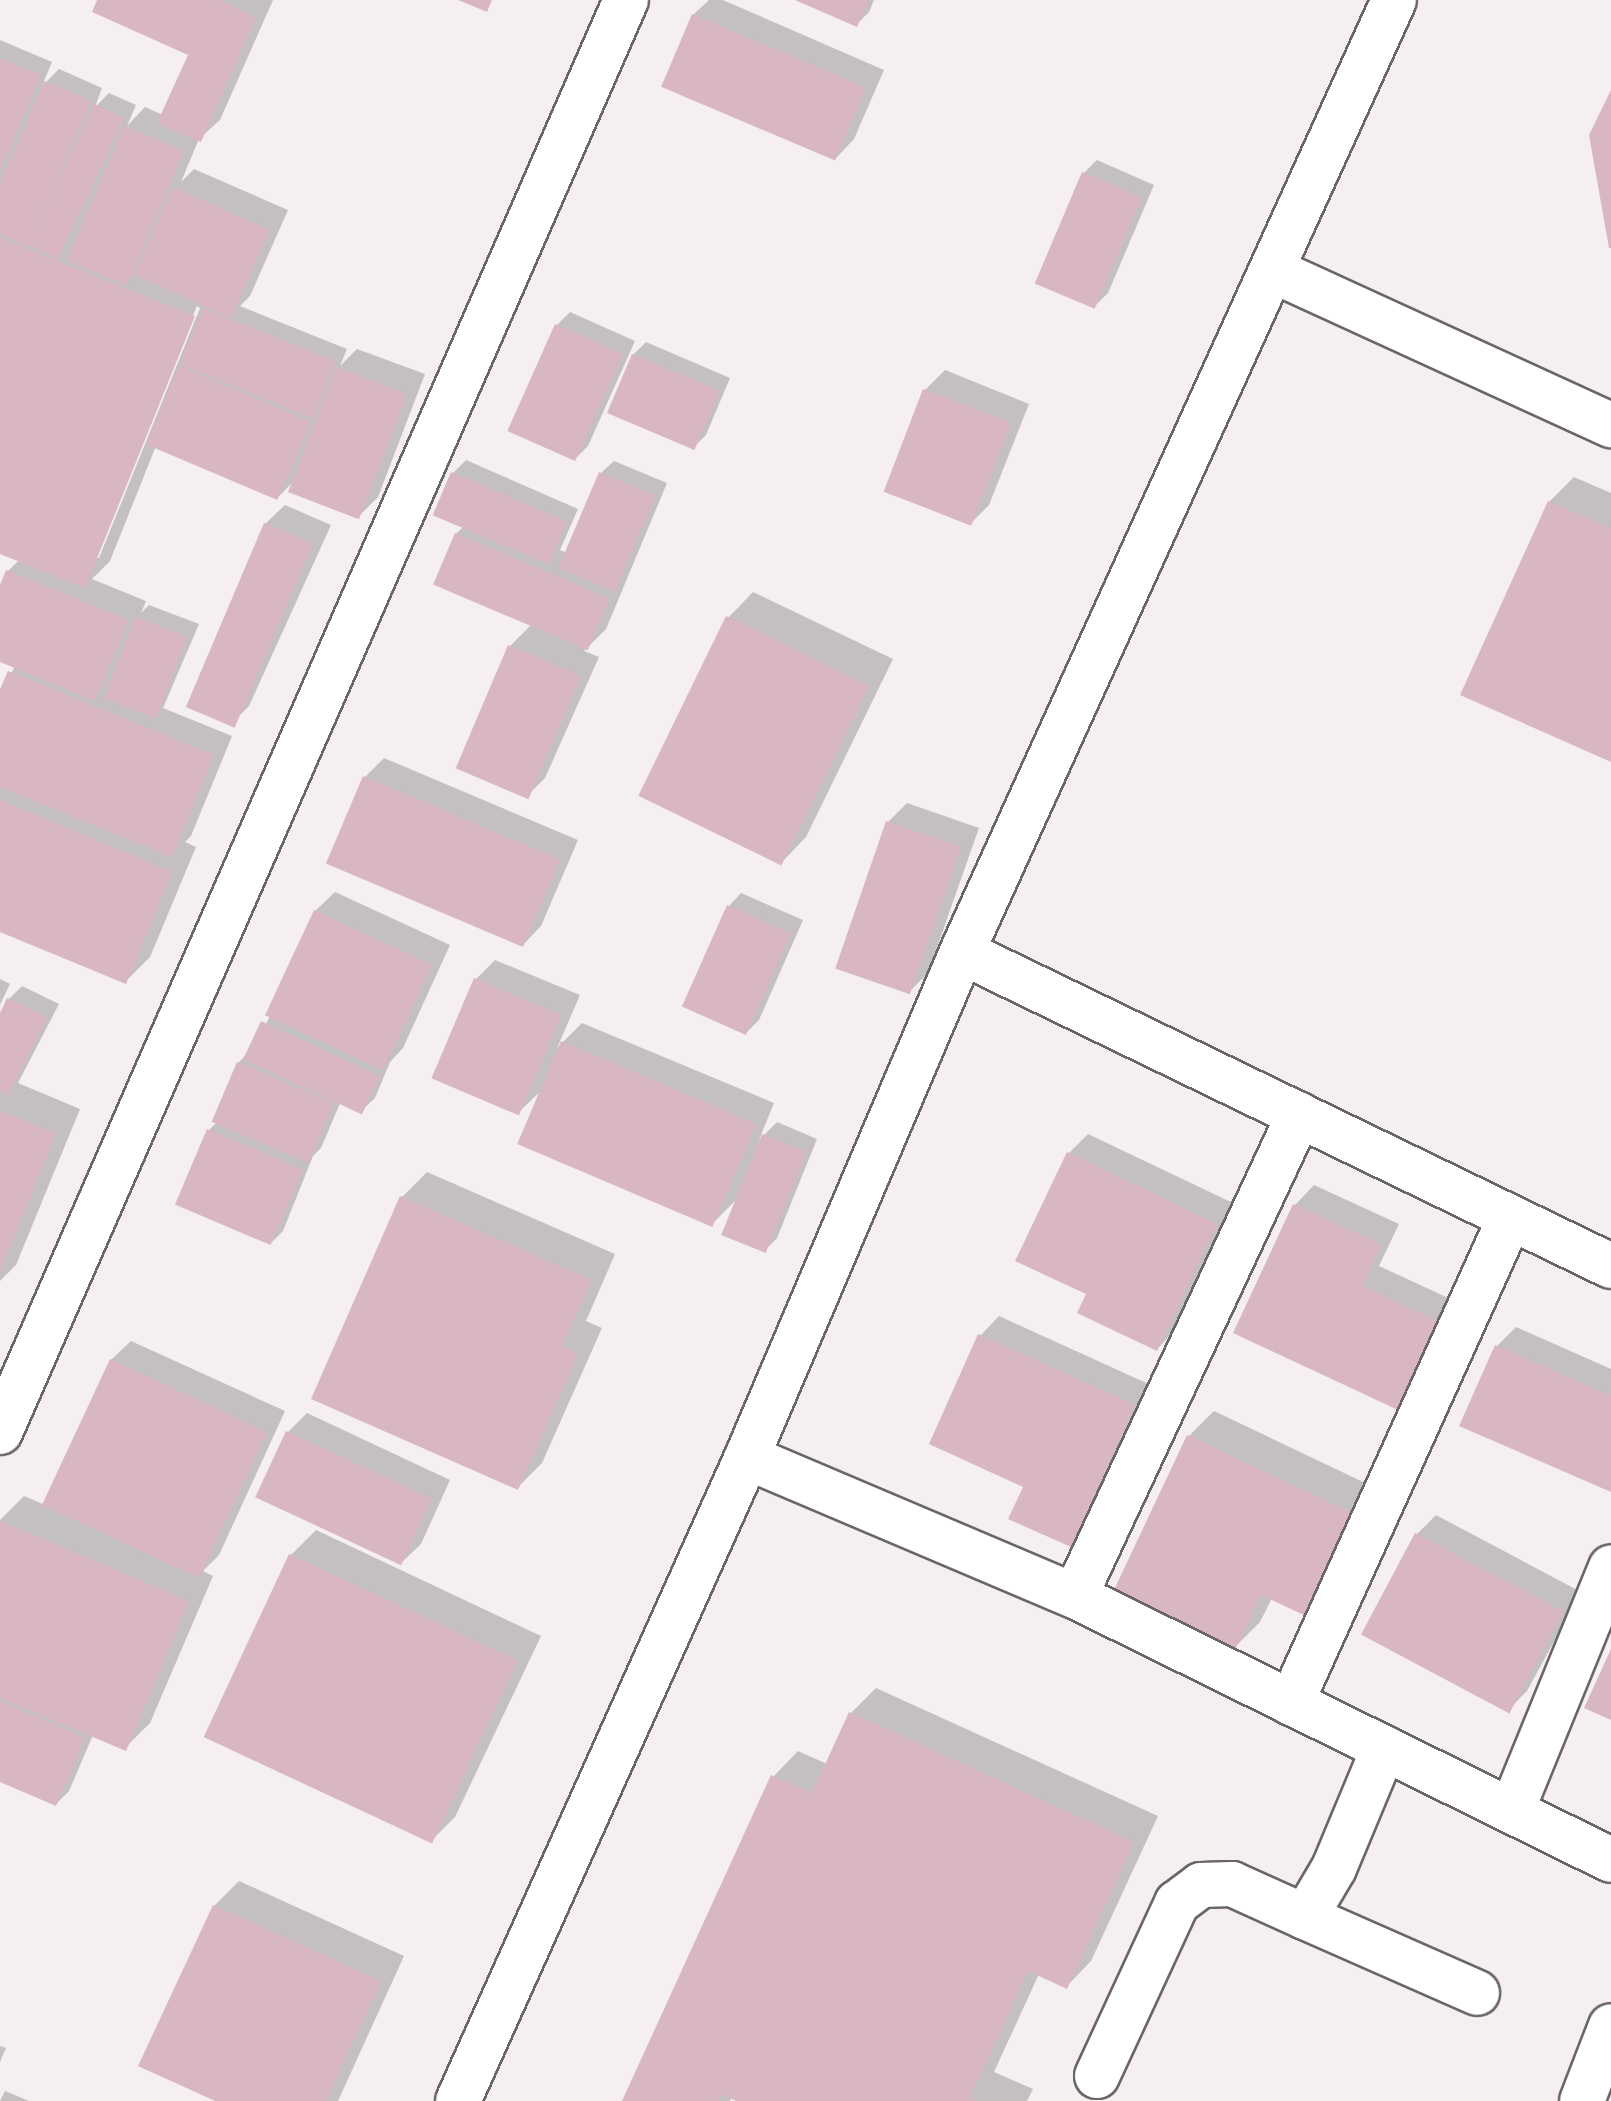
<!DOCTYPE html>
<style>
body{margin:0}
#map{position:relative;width:1611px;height:2101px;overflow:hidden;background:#f6eff0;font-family:Helvetica,sans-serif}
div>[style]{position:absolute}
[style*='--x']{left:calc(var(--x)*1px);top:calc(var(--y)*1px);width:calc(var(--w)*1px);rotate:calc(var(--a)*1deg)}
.shadow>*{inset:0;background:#0003}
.building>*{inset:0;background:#d9b6c4;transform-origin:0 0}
.roads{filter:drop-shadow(2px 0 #6b6666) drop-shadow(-2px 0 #6b6666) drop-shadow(0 2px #6b6666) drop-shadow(0 -2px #6b6666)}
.minor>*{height:44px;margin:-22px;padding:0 22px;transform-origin:22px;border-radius:22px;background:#fff}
span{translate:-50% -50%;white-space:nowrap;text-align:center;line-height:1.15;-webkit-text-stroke:7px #fff;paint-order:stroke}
</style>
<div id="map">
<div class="shadow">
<i style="clip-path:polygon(evenodd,100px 0,273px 0,220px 120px,199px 139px,181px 182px,194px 169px,288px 210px,250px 296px,240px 306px,347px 349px,340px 366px,357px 349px,425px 374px,378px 497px,359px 516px,295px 480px,277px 498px,156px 446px,110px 561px,92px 579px,146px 601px,141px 613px,149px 605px,199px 624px,163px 708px,232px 736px,191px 836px,185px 842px,196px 847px,150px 957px,125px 982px,0 930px,0 695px,15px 666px,0 660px,0 590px,8px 571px,19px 560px,0 552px,0 40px,52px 62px,42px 86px,59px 69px,102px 88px,95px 107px,109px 93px,136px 105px,127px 126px,145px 107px,163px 115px,190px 54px,100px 0,197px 306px,200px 308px,99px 558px,95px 558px,197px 306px)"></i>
<i style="clip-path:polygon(709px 0,723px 0,884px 70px,854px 139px,835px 159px,693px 15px)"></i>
<i style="clip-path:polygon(800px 0,874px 0,869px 12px,856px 25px)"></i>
<i style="clip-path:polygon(1097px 160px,1154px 185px,1108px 293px,1095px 306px,1084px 173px)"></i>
<i style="clip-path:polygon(570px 312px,635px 341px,588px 446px,575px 459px,557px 325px)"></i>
<i style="clip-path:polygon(646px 342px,730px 378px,706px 435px,693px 448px,633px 355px)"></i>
<i style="clip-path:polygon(945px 370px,1029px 404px,989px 505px,969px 525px,885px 491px,925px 390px)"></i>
<i style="clip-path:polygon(466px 460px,578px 509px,560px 550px,567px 553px,601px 473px,614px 461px,667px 483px,606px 629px,584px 651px,599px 657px,545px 778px,526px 797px,510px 646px,531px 625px,456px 534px,464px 526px,435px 514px,453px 473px)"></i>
<i style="clip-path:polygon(1574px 477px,1611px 493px,1611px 760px,1549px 502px)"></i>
<i style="clip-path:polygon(285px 505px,331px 525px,249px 706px,230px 725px,265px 524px)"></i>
<i style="clip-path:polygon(753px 592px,893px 659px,806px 837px,781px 863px,728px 618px)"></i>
<i style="clip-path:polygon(384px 758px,578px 840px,541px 926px,522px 946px,365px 777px)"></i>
<i style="clip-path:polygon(907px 803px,979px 828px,928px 973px,909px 992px,888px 822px)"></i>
<i style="clip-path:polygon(335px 892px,450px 945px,403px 1048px,390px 1062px,375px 1098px,362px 1110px,341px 1101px,321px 1148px,313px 1156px,283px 1231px,270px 1244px,209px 1130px,217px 1122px,238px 1063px,249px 1052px,271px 1015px,315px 911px)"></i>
<i style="clip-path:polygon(741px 893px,803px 920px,759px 1020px,746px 1033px,729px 906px)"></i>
<i style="clip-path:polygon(495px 960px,580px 995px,557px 1048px,582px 1023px,774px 1103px,759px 1140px,777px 1122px,817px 1139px,777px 1238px,764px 1251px,738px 1198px,713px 1223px,545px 1087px,519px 1112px,476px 979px)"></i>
<i style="clip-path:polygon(0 979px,10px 984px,0 1005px)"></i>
<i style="clip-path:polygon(22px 986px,59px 1004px,18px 1083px,80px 1109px,16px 1265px,0 1281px,0 1018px,9px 999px)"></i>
<i style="clip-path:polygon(1088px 1134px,1235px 1204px,1176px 1329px,1157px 1349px,1089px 1293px,1069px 1153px)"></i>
<i style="clip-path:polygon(427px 1172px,615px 1254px,586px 1321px,602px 1328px,542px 1463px,517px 1488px,402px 1197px)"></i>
<i style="clip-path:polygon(1314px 1185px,1399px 1224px,1379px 1266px,1457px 1302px,1417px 1388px,1398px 1408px,1236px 1332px,1295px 1205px)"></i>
<i style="clip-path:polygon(999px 1316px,1153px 1386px,1090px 1526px,1070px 1545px,1025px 1486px,980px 1336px)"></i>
<i style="clip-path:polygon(1516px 1327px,1611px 1369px,1611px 1490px,1497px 1346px)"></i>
<i style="clip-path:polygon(131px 1341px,285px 1411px,219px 1555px,203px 1571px,213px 1576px,150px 1723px,125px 1748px,93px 1735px,69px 1791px,56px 1804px,0 1780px,0 1520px,24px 1496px,45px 1505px,111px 1360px)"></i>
<i style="clip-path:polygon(1214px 1411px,1378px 1489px,1331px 1588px,1306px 1614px,1272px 1598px,1260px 1622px,1235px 1647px,1189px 1436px)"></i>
<i style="clip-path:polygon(307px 1413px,450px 1480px,421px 1544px,401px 1563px,288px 1432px)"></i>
<i style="clip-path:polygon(1436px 1515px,1581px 1592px,1527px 1691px,1508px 1710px,1417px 1534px)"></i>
<i style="clip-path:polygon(316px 1530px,541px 1636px,455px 1817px,430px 1842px,206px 1736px,291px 1555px)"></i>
<i style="clip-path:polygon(876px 1688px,1158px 1816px,1091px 1961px,1066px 1987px,1039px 1974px,994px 2072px,1033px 2089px,1027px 2101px,741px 2101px,732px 2097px,730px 2101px,624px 2101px,773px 1777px,798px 1751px,827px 1764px,851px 1713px)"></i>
<i style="clip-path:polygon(239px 1881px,404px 1956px,338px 2101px,220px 2101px,214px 1906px)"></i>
<i style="clip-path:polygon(0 2046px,6px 2048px,0 2062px)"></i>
<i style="clip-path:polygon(5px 2091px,29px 2101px,0 2101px)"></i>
</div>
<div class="building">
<i style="clip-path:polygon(97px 0,219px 0,256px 17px,201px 142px,157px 123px,188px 55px,92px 12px)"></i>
<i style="clip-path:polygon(458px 0,492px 0,487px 12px)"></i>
<i style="clip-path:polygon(795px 0,869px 0,857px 27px)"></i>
<i style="left:692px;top:14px;width:189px;height:79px;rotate:23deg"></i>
<i style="clip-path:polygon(0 58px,41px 75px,0 171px)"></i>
<i style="clip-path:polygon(44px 81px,91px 101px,28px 247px,0 234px,0 183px)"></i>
<i style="clip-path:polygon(1611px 90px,1611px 248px,1609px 248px,1589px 135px)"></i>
<i style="left:94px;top:104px;width:33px;height:156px;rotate:25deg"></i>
<i style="left:124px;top:126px;width:65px;height:146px;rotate:23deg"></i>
<i style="left:1082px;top:172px;width:65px;height:121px;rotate:23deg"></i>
<i style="left:173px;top:187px;width:106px;height:96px;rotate:24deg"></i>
<i style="clip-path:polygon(0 238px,195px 316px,85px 588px,0 554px)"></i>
<i style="left:203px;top:308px;width:143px;height:61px;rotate:22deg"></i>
<i style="left:555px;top:324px;width:74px;height:117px;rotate:24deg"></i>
<i style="left:632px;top:354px;width:95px;height:64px;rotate:23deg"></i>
<i style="left:179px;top:366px;width:143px;height:85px;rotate:23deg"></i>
<i style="left:336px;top:367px;width:76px;height:134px;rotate:21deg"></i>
<i style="left:923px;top:389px;width:94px;height:110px;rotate:21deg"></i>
<i style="left:451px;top:472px;width:126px;height:47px;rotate:23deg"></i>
<i style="left:599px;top:472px;width:61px;height:104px;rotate:23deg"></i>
<i style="clip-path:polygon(1548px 501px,1611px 529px,1611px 762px,1460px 695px)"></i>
<i style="left:264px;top:523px;width:53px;height:200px;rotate:23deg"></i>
<i style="left:455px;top:533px;width:168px;height:56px;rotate:23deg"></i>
<i style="clip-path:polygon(6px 570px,128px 620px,95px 701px,0 662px,0 585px)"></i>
<i style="left:726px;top:616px;width:159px;height:200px;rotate:26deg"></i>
<i style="left:135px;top:617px;width:56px;height:87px;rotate:21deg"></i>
<i style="left:508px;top:645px;width:79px;height:134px;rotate:23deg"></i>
<i style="clip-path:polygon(8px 671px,214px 755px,172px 857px,0 787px,0 689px)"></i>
<i style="left:363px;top:776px;width:214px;height:95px;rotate:23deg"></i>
<i style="clip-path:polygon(0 800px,172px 872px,126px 984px,0 932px)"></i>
<i style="left:886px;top:821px;width:79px;height:156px;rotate:19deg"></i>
<i style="left:727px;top:905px;width:70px;height:111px;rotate:24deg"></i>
<i style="left:314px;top:910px;width:130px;height:116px;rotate:25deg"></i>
<i style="left:474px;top:978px;width:95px;height:109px;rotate:23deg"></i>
<i style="clip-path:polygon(7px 998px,47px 1017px,8px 1096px,0 1092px,0 1013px)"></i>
<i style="left:261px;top:1021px;width:131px;height:42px;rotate:25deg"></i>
<i style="left:561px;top:1041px;width:212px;height:112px;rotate:23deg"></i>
<i style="left:237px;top:1062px;width:105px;height:65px;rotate:23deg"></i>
<i style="clip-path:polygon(0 1111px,56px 1134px,0 1271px)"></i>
<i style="left:207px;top:1129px;width:104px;height:82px;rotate:23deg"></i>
<i style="left:762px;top:1134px;width:48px;height:109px;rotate:22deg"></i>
<i style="clip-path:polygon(1067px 1152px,1217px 1224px,1157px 1351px,1077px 1313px,1086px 1294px,1015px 1261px)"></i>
<i style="clip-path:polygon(400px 1196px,591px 1280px,562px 1347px,578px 1353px,518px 1490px,311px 1399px)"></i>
<i style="clip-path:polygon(1293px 1204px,1381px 1244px,1362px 1285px,1439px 1322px,1398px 1410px,1233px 1333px)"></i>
<i style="clip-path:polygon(978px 1334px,1135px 1405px,1071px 1547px,1008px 1519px,1023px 1487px,929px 1444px)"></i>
<i style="clip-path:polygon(1495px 1345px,1611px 1396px,1611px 1492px,1459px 1426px)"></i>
<i style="left:110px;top:1359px;width:173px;height:161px;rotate:25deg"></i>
<i style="left:286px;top:1431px;width:161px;height:73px;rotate:25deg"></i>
<i style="clip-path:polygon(1187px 1435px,1354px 1514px,1306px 1616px,1261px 1595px,1235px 1650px,1113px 1592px)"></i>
<i style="clip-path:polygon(0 1521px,189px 1601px,126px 1751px,0 1698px)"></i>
<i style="left:1415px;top:1533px;width:168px;height:115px;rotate:28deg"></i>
<i style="left:289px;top:1554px;width:252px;height:202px;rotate:25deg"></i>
<i style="clip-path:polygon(1611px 1649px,1611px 1720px,1584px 1708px)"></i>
<i style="clip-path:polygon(0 1701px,85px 1738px,56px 1806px,0 1782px)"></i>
<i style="clip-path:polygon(849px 1712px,1134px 1842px,1067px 1989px,1028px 1971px,970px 2097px,978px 2101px,736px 2101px,721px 2094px,718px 2101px,622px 2101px,771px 1775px,812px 1793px)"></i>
<i style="clip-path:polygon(213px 1905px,381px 1981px,326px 2101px,215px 2101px,138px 2066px)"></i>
</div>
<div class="roads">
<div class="minor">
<i style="--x:1274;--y:271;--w:371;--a:24.6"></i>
<i style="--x:962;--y:952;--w:721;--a:25.82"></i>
<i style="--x:0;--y:1432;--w:1563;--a:-66.39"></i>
<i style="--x:747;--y:1457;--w:356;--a:23"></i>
<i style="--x:1075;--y:1596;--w:597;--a:26.22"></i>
<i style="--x:1075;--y:1596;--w:531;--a:-65.03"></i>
<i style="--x:1291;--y:1703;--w:530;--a:-65.71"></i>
<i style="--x:1512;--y:1810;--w:262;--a:-67.8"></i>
<i style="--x:1305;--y:1917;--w:188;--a:23.8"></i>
<i style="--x:1097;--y:2076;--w:191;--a:-65.2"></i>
<i style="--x:1177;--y:1903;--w:30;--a:-37"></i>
<i style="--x:1201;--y:1885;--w:31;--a:-2"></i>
<i style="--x:1232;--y:1884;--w:80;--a:24.3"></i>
<i style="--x:1305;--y:1917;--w:57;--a:-59.4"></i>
<i style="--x:1334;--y:1868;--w:130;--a:-67.4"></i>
<i style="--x:458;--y:2101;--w:706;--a:-65.83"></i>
<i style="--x:747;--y:1457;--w:549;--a:-66.94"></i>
<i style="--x:962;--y:952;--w:1045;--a:-65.59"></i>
<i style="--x:1582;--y:2101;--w:80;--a:-68.9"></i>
</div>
</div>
</div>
